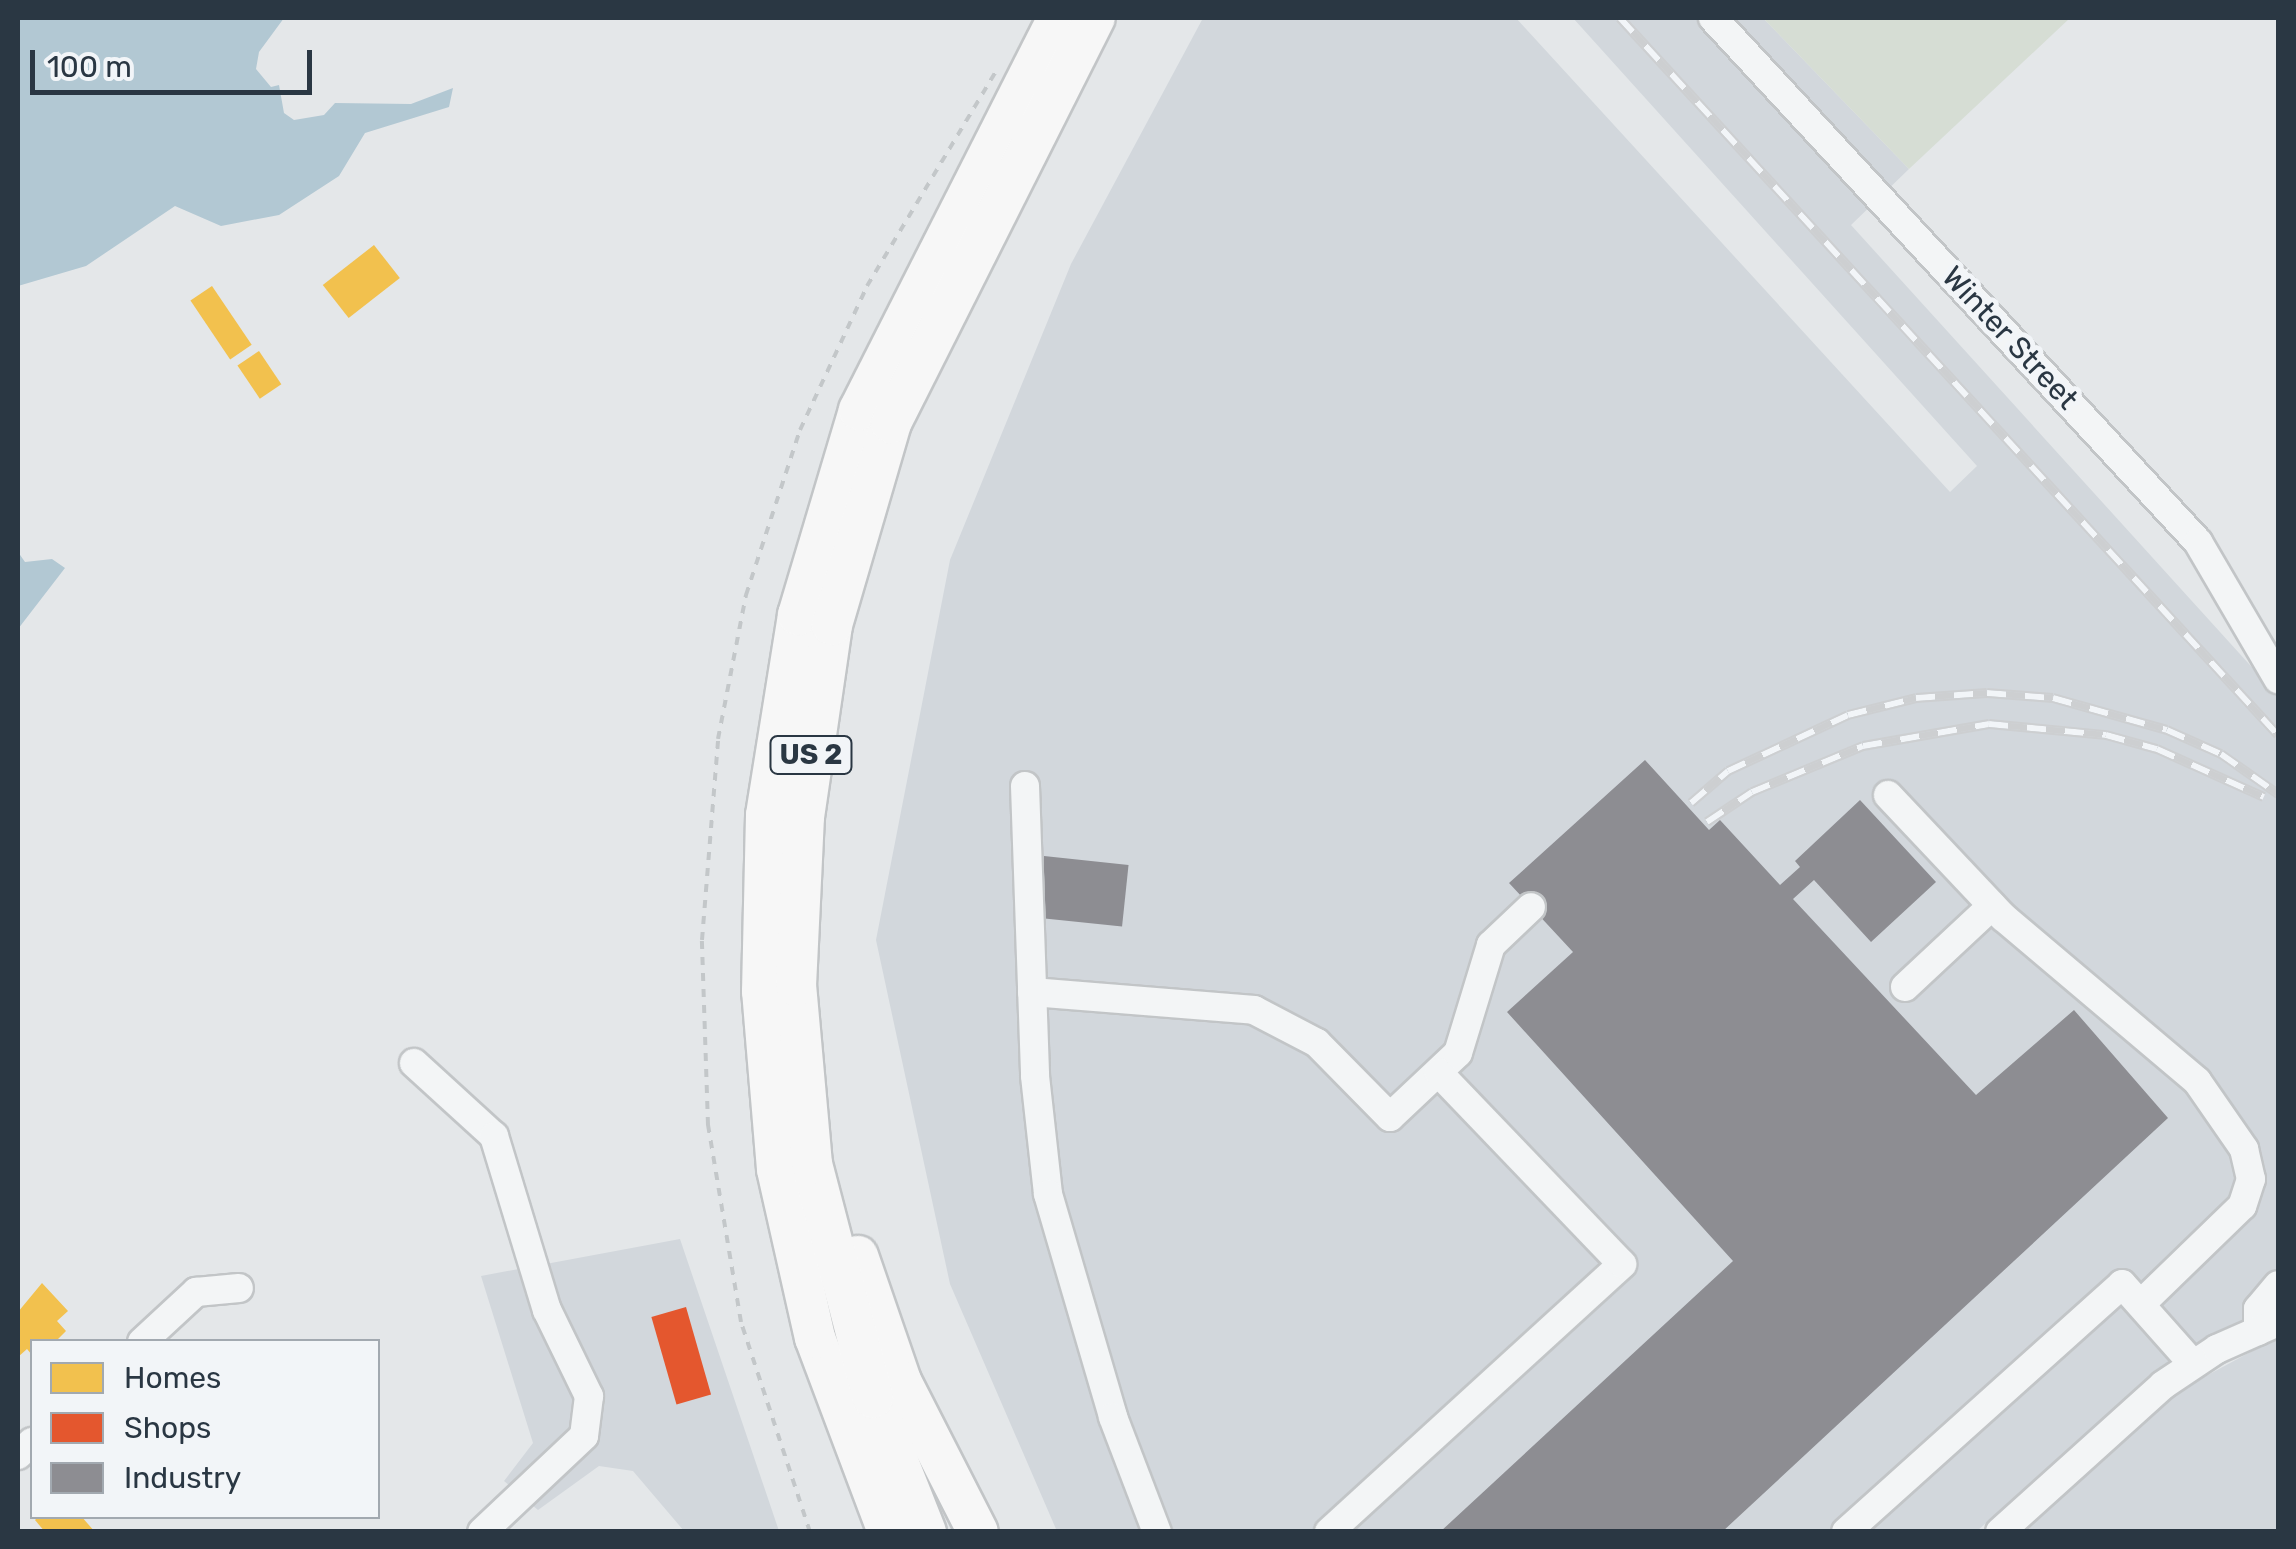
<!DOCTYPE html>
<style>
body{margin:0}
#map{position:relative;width:2296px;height:1549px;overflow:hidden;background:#e4e7e9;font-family:Rubik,sans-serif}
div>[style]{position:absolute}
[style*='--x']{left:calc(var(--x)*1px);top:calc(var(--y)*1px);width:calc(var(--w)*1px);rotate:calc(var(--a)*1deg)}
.built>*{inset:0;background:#d2d7dc}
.green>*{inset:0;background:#d6ddd4}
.water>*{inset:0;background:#b2c8d3}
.homes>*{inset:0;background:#f2c14e;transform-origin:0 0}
.shops>*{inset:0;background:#e4572e;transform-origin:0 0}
.industry>*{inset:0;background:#8d8d92;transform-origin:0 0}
.path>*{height:4px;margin-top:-2px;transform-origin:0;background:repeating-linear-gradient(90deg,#c3c7c9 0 8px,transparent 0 16px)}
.roads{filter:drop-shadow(2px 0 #c2c5c7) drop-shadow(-2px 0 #c2c5c7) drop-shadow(0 2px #c2c5c7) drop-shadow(0 -2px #c2c5c7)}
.minor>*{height:28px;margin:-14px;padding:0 14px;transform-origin:14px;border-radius:14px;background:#f3f5f6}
.highway>*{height:40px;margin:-20px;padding:0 20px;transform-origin:20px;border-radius:20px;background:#f7f7f7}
.rail>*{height:10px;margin-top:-5px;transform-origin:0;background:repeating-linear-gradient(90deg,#f2f5f8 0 19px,#cdcfd1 0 38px);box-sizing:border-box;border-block:2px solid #cdcfd1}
span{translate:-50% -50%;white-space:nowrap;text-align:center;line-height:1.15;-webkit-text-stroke:10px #f2f5f8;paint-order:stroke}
.shield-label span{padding:2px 8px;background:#f2f5f8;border:2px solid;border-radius:8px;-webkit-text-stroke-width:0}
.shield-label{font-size:28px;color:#2a3743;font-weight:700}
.street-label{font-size:30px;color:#2a3743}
.frame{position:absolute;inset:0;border:20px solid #2a3743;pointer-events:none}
.legend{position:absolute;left:30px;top:1339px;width:350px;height:180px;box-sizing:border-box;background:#f2f5f8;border:2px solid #a2a9b0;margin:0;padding:12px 18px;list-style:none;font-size:30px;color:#2a3743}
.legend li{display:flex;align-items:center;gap:20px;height:50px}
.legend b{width:50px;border:2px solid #a2a9b0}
.scale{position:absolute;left:30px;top:50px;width:282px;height:45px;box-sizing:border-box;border:5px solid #2a3743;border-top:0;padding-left:12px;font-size:30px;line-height:35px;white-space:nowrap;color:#2a3743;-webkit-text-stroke:8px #f2f5f8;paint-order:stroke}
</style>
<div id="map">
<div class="built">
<i style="clip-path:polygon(1203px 18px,1516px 18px,1950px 492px,1977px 466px,1573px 18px,1763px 18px,1909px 169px,1851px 225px,2278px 696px,2278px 1303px,2152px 1375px,1977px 1531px,1056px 1529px,950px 1284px,876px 940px,950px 560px,1071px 264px)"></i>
<i style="clip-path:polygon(680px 1239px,779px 1531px,684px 1531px,633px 1471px,599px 1466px,538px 1510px,504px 1481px,533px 1443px,481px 1276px)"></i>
<i style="clip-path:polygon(2278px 1337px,2278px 1531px,2016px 1532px,2171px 1395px)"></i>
</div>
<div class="green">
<i style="clip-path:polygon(1763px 18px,2070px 18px,1909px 169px)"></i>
</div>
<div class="water">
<i style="clip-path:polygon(18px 18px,284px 18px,259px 52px,256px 69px,271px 87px,279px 85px,284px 113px,294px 120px,324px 115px,335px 103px,411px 104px,453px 88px,449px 107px,365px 133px,339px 176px,279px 215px,221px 226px,175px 206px,86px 266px,18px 286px)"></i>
<i style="clip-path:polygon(18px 552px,25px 562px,52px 559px,65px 568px,18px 629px)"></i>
</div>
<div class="homes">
<i style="left:374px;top:245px;width:42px;height:65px;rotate:52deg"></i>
<i style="left:212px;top:286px;width:71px;height:26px;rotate:56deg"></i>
<i style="left:259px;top:351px;width:40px;height:26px;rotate:56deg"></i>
<i style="clip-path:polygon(42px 1283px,68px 1311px,57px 1321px,66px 1331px,55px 1342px,32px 1342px,32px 1355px,27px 1349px,18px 1357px,18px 1312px)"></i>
<i style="clip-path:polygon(39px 1516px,81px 1516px,95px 1532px,45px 1532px,35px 1520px)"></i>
</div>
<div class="shops">
<i style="left:686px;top:1307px;width:91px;height:36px;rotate:74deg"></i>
</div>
<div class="industry">
<i style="clip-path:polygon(1645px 760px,1709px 830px,1720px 820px,1780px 885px,1800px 867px,1795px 861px,1860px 800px,1936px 882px,1871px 942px,1814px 880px,1793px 899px,1976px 1095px,2074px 1010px,2168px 1118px,1722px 1532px,1440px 1532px,1733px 1261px,1507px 1012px,1573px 952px,1509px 883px)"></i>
<i style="left:1044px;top:856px;width:85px;height:62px;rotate:6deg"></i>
</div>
<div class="path">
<i style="--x:810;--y:1532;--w:221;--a:-108.2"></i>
<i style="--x:741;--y:1322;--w:200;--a:-99.5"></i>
<i style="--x:708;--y:1125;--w:185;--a:-91.9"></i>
<i style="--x:702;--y:940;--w:202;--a:-85.4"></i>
<i style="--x:718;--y:739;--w:147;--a:-79"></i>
<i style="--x:746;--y:595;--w:174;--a:-71.9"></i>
<i style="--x:800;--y:430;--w:159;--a:-65"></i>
<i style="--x:867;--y:286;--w:249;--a:-59"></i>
</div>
<div class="roads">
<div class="minor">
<i style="--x:1713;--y:18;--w:714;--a:47.21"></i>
<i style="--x:2198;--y:542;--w:159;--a:59.7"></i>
<i style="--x:1025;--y:786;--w:290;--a:88"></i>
<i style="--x:1035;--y:1076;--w:119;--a:83.7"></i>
<i style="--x:1048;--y:1194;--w:232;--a:73.7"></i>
<i style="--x:1113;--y:1417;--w:123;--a:69.1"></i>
<i style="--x:1888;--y:795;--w:168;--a:46.7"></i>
<i style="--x:2003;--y:917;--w:254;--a:40.2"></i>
<i style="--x:2197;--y:1081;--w:83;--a:55.3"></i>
<i style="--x:2244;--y:1149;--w:31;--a:77"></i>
<i style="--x:2251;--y:1179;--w:28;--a:108"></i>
<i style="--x:2242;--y:1206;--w:141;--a:135.9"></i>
<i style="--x:1905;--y:987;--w:119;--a:-43"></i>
<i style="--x:1032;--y:992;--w:223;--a:4.6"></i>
<i style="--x:1254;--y:1010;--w:71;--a:27.6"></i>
<i style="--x:1317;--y:1043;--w:104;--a:45.4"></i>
<i style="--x:1390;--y:1117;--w:93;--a:-43.3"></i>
<i style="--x:1458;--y:1053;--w:113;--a:-73"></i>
<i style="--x:1491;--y:945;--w:55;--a:-43.5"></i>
<i style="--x:414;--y:1063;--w:108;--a:42.4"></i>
<i style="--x:494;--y:1136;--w:182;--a:73.1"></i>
<i style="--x:547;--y:1310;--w:96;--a:64"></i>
<i style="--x:589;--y:1396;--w:40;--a:97.1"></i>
<i style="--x:584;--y:1436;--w:140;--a:136.7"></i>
<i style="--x:2258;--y:1331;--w:22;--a:-90"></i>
<i style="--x:2258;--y:1309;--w:31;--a:-50"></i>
<i style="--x:142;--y:1342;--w:74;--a:-42.8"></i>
<i style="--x:196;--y:1292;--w:43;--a:-5.3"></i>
<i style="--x:18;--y:1455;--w:19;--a:-43"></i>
<i style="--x:1329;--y:1532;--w:397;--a:-42.4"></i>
<i style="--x:1622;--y:1264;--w:265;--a:-133.8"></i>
<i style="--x:1846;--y:1532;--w:371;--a:-41.9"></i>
<i style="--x:2122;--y:1284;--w:107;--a:48.4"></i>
<i style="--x:2000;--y:1532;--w:219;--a:-42"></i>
<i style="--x:2163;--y:1385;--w:65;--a:-33.7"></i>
<i style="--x:2217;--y:1349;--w:67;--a:-23.9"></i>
</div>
<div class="highway">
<i style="--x:858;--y:1256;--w:132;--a:71"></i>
<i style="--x:901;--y:1381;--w:169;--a:63"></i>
<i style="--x:888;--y:1532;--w:207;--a:-110.6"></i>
<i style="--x:815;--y:1338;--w:173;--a:-102.7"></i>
<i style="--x:777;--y:1169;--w:178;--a:-94.8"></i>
<i style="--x:762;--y:992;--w:177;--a:-88.7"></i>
<i style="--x:766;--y:815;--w:203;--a:-80.9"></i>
<i style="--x:798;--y:615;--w:214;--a:-73.4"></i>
<i style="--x:859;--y:410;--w:440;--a:-63.1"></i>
<i style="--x:926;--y:1532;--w:144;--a:-111.6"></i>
<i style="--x:873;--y:1398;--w:242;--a:-104.6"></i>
<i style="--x:812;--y:1164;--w:179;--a:-95.1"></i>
<i style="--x:796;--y:986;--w:169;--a:-87.3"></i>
<i style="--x:804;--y:817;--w:194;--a:-81.7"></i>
<i style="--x:832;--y:625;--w:210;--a:-73.7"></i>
<i style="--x:891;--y:423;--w:453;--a:-63.3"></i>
</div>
</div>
<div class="rail">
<i style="--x:1620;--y:18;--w:973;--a:47.46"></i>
<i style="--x:1691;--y:803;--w:49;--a:-40.9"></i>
<i style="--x:1728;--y:771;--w:132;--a:-25"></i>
<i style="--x:1848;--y:715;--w:70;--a:-14"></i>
<i style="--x:1916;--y:698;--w:71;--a:-4"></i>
<i style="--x:1987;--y:693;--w:66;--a:4.3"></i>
<i style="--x:2053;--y:698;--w:118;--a:15.7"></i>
<i style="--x:2167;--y:730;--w:59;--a:24"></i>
<i style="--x:2221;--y:754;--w:70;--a:35.1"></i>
<i style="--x:1707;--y:822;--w:54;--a:-33.7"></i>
<i style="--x:1752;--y:792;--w:120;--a:-22.5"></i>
<i style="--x:1863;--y:746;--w:128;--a:-9.9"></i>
<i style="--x:1989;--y:724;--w:118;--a:5.4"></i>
<i style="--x:2106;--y:735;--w:53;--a:15.4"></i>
<i style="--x:2157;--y:749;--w:117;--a:24.2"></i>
</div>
<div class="shield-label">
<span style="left:811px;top:755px">US 2</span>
</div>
<div class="street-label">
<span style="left:2010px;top:338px;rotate:47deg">Winter Street</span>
</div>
<div class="frame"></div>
<ul class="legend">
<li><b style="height:28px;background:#f2c14e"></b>Homes</li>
<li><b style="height:28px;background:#e4572e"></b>Shops</li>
<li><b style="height:28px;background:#8d8d92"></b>Industry</li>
</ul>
<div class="scale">100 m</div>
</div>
